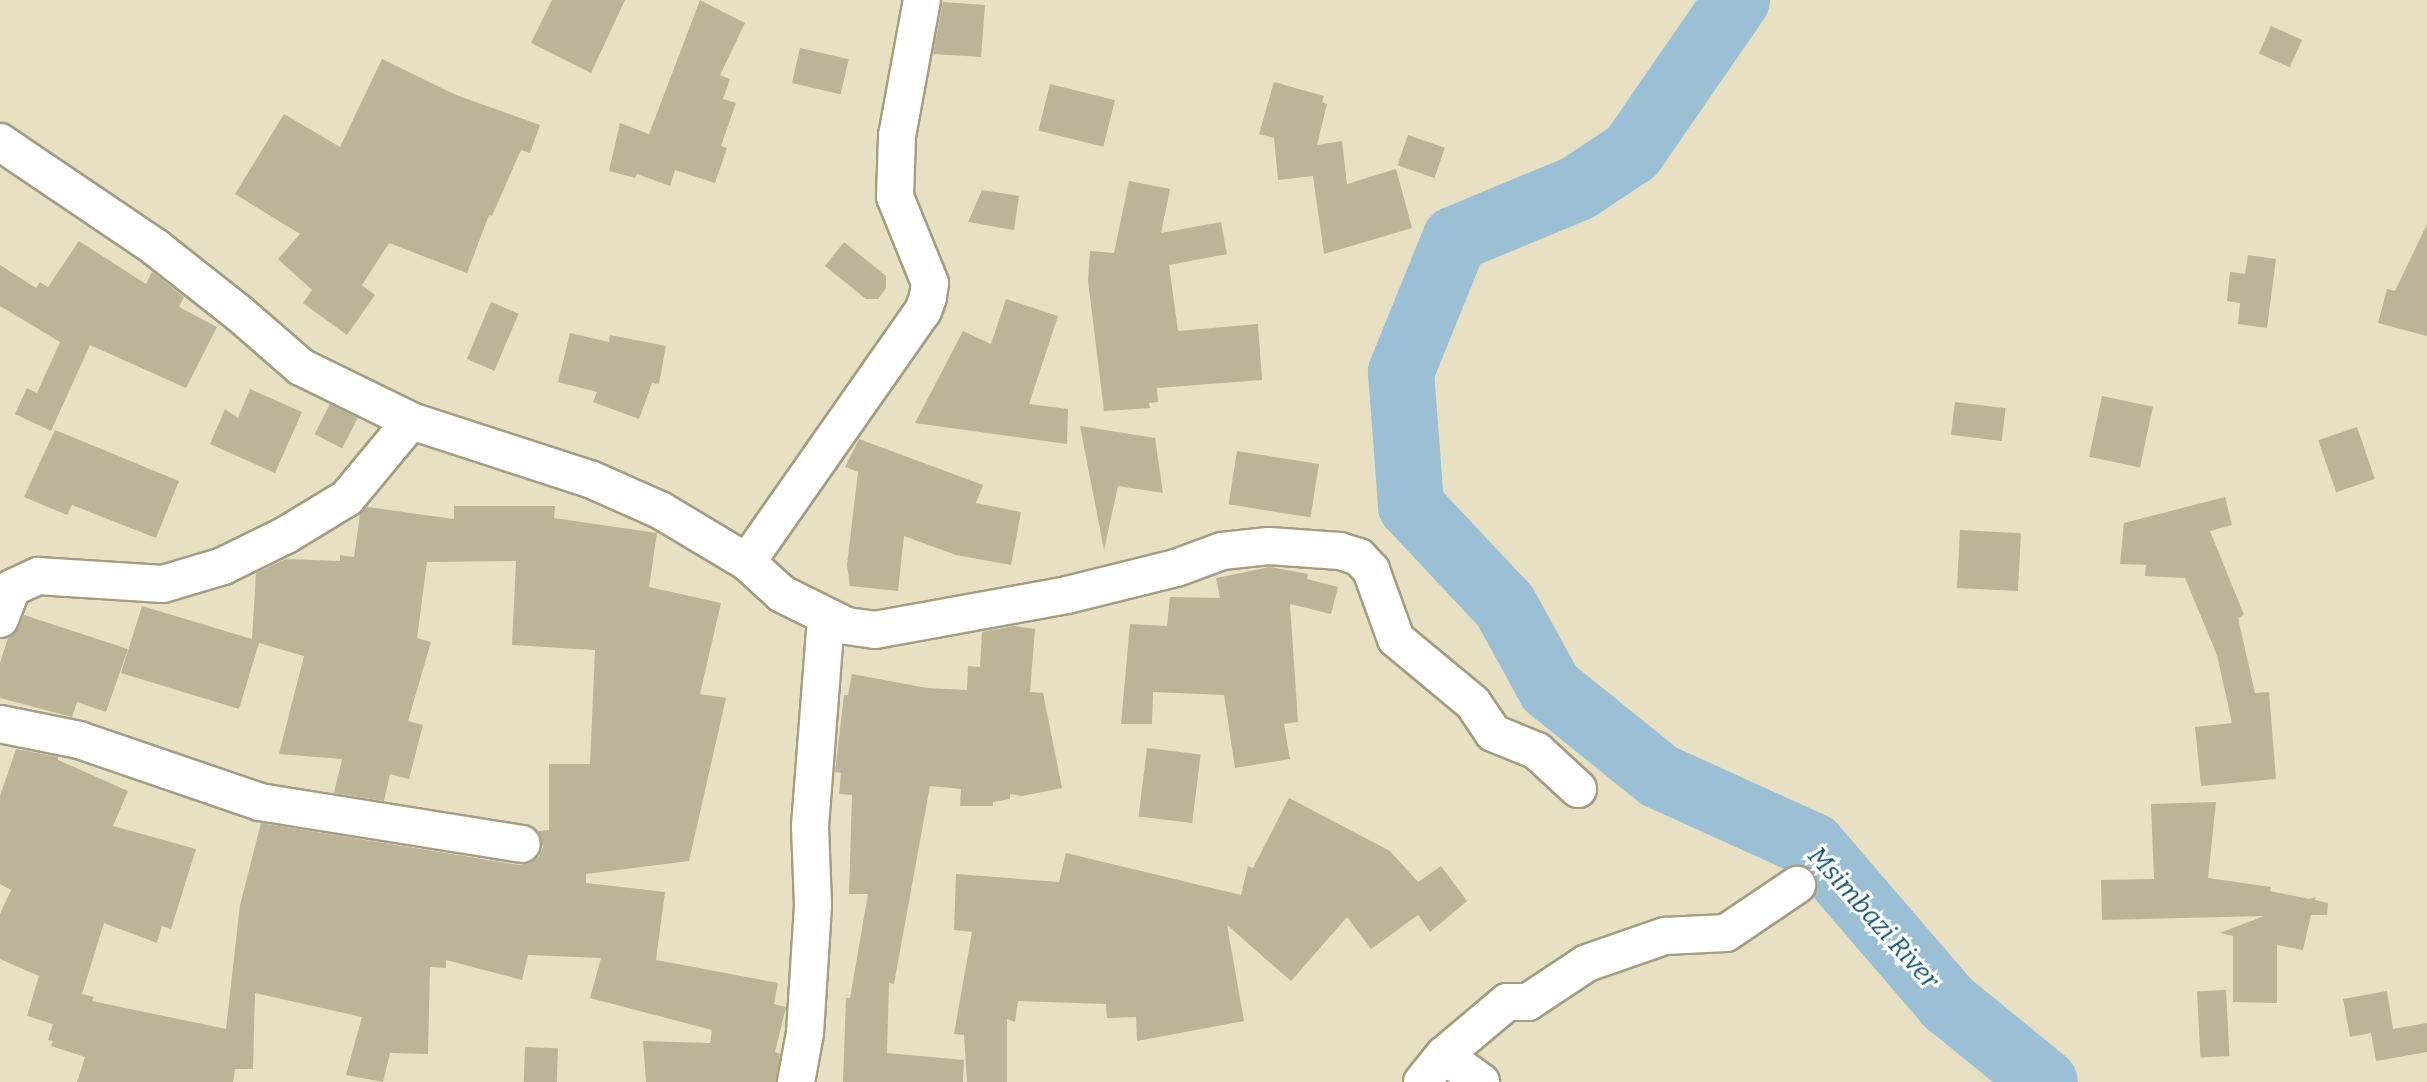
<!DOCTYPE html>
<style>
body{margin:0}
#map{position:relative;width:2427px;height:1082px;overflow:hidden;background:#e7e0c2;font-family:Bitter,serif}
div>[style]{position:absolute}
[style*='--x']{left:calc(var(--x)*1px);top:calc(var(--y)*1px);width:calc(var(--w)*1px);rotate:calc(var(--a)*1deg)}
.river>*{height:66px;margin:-33px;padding:0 33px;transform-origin:33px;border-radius:33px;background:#9bbfd4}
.building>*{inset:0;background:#bbb498;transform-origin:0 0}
.roads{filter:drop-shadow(2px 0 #a49d81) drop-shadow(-2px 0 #a49d81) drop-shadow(0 2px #a49d81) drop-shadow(0 -2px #a49d81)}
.minor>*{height:36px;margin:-18px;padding:0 18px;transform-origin:18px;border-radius:18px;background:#fff}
span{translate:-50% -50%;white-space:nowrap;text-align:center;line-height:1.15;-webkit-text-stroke:6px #fff;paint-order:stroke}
.water-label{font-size:26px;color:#0d506e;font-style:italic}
</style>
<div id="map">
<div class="river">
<i style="--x:1737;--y:0;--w:185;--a:124.6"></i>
<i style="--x:1632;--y:152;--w:65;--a:146.3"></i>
<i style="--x:1578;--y:188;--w:133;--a:157.5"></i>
<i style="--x:1455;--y:239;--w:144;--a:112.1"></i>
<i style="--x:1401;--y:372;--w:134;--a:85.7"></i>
<i style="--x:1411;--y:506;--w:137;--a:46.8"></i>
<i style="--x:1505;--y:606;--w:94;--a:61.2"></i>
<i style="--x:1550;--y:688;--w:140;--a:38.9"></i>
<i style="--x:1659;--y:776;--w:169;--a:24.4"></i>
<i style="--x:1813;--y:846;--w:207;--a:49.3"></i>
<i style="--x:1948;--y:1003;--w:125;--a:39.2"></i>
</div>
<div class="building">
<i style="clip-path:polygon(552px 0,625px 0,591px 73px,531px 43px)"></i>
<i style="clip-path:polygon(700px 0,745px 23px,720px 75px,730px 79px,723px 99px,736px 103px,721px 146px,727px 148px,715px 183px,675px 170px,670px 186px,637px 174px,635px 178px,609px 171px,620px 123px,649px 134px)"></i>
<i style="clip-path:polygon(943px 2px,985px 5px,981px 57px,933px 54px)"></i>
<i style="left:2271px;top:26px;width:34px;height:30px;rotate:24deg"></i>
<i style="left:800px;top:48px;width:50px;height:36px;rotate:13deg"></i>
<i style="clip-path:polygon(382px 59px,456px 95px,540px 125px,530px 153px,521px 150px,492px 216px,489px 215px,467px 273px,389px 243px,362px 285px,375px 295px,347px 335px,303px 303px,312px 290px,278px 259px,300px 234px,235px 194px,284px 114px,340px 147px)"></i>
<i style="clip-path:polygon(1274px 82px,1324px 96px,1322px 102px,1327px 104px,1317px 145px,1342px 141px,1347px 184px,1396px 169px,1412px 228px,1324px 254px,1313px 176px,1278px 180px,1274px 138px,1259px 134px)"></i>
<i style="left:1050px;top:84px;width:67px;height:48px;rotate:14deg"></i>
<i style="left:1408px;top:135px;width:39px;height:32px;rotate:19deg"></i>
<i style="clip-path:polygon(1129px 181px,1170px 189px,1161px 233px,1221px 222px,1227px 254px,1169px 265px,1178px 331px,1258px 324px,1262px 380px,1157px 388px,1158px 402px,1149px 403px,1150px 408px,1104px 411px,1088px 281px,1090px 251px,1114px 253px)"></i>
<i style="clip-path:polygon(982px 190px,1019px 196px,1014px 230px,968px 222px)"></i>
<i style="clip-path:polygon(2427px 224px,2427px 336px,2378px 323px,2387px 289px,2395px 291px)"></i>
<i style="clip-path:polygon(79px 241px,146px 284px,152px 272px,155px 274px,184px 297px,179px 307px,217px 327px,186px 388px,90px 345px,51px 431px,15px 414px,27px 388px,37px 393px,60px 342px,0 306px,0 265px,36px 288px,40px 282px,48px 287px)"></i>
<i style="clip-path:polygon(844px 242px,886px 276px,886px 288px,878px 299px,866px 299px,825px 266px)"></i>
<i style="clip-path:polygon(2248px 255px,2276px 259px,2267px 328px,2238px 324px,2240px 303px,2227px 301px,2230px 272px,2245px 274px)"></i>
<i style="clip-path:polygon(1006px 299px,1058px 316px,1029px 404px,1068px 409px,1067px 444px,915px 423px,963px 331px,991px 344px)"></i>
<i style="left:491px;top:302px;width:30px;height:62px;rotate:23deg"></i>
<i style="clip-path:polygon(570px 333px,609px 342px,610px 335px,666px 346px,659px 384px,652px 383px,639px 419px,593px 402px,597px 392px,558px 382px)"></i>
<i style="clip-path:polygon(250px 389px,302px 412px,275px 473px,210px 444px,225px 409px,238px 418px)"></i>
<i style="left:2102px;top:396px;width:52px;height:62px;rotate:12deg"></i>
<i style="left:1955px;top:402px;width:51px;height:33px;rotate:7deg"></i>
<i style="left:330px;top:404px;width:31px;height:34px;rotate:27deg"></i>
<i style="clip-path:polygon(1080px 426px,1155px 438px,1163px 493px,1118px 486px,1104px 550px)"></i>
<i style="left:2357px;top:427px;width:55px;height:41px;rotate:71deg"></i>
<i style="clip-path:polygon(55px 430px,179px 481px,156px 538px,72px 505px,67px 515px,24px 497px)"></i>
<i style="clip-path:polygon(859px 439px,983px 485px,976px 503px,1021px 512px,1011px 565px,956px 555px,904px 536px,898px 591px,850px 586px,847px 565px,858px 472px,845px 467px)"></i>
<i style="left:1237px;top:451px;width:83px;height:54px;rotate:9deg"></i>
<i style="clip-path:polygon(2225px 497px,2232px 525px,2210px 531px,2244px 615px,2238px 618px,2255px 693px,2269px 692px,2276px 779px,2201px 786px,2195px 727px,2232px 723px,2217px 655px,2185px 578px,2145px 576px,2146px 565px,2120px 564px,2124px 523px)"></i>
<i style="clip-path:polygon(454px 506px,555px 506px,554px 518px,657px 533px,649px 587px,721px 603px,700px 694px,726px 698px,689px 861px,586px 874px,586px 883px,665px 892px,656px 960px,778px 983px,774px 1004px,786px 1007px,775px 1052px,780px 1054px,776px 1082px,646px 1082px,643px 1041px,710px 1043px,712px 1030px,590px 998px,601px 958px,528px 955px,522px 980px,446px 960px,446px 968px,430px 967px,428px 1054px,390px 1053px,383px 1082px,346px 1075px,362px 1017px,255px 993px,253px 1069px,235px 1069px,233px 1082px,77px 1082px,85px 1057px,51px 1046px,53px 1041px,48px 1040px,53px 1024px,27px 1016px,39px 976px,0 959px,0 914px,11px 890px,0 884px,0 796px,16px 749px,58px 757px,58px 760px,128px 791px,113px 826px,196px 849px,171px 929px,162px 926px,157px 943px,104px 923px,82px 994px,94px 997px,92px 1001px,226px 1029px,240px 905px,261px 823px,519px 865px,530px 863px,539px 857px,543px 847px,538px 831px,549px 830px,549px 764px,590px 764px,595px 650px,512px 645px,516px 561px,427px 562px,417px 638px,431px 642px,408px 721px,423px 725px,409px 779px,390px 774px,384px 801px,334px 793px,342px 759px,279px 754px,304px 656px,259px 643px,239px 709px,121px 673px,142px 606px,252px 639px,256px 573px,286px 559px,340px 561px,340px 555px,354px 557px,360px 514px,367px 507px,454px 519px)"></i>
<i style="left:1960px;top:530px;width:61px;height:58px;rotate:3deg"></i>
<i style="clip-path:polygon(1270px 567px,1308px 574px,1307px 579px,1338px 587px,1331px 614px,1290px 604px,1298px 722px,1284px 724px,1290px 759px,1235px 768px,1224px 695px,1153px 692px,1152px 724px,1121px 724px,1130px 624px,1167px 626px,1170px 597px,1220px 598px,1216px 578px)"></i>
<i style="clip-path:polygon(24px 615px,128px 649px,106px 712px,77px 702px,72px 717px,0 698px,0 663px,8px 638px,19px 627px)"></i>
<i style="clip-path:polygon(1014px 626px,1035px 629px,1030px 692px,1043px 693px,1062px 788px,1022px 796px,1010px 794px,1010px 799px,993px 802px,993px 806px,960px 806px,961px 789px,930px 786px,894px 984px,889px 983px,887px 1053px,964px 1060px,963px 1082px,843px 1082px,846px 998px,850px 998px,868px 894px,849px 894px,852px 795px,839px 794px,841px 773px,835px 772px,844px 695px,848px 695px,852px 674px,927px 688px,967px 690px,968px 666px,980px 667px,982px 632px)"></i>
<i style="left:1147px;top:748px;width:54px;height:69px;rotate:7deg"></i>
<i style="clip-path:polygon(1289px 798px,1390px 851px,1418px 882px,1441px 866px,1467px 901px,1430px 932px,1418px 915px,1371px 949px,1347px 917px,1291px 981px,1227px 925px,1244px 1021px,1137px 1041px,1136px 1017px,1107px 1018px,1106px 1004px,1018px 1001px,1015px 1022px,1007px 1019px,1007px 1082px,967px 1082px,964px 1035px,954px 1034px,972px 932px,954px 930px,956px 874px,1059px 882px,1066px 853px,1241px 895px,1248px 866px,1253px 868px)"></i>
<i style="clip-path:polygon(2216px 802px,2208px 878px,2271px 887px,2270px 891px,2309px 899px,2316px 897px,2315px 900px,2328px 903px,2327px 915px,2311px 915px,2303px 950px,2277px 945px,2277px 1003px,2233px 1002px,2233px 936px,2220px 933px,2264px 916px,2102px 920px,2101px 880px,2154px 879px,2151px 804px)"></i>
<i style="left:2226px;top:990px;width:66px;height:29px;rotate:87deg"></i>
<i style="clip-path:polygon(2387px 991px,2393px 1029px,2427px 1023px,2427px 1052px,2376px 1061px,2371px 1033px,2350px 1037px,2343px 999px)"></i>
<i style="left:525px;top:1047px;width:33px;height:35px;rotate:2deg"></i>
</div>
<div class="roads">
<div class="minor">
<i style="--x:0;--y:142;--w:187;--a:34.1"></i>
<i style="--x:155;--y:247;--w:108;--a:38.2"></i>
<i style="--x:240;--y:314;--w:81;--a:41"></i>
<i style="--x:301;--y:367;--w:123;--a:26.1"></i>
<i style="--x:411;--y:421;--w:188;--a:18"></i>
<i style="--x:590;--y:479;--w:77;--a:23.9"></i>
<i style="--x:660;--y:510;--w:101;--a:30.9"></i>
<i style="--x:747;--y:562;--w:47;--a:42.4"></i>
<i style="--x:782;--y:594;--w:72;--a:26.2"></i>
<i style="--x:847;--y:626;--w:28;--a:8"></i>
<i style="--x:875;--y:630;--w:195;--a:-10.3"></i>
<i style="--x:1067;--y:595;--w:112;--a:-13.9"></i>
<i style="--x:1176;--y:568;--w:49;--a:-20.3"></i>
<i style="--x:1222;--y:551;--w:47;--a:-6.1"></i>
<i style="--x:1269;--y:546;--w:71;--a:4"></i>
<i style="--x:1340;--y:551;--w:20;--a:18"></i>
<i style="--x:1359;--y:557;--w:18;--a:47"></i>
<i style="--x:1371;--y:570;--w:73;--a:70.1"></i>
<i style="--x:1396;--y:639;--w:100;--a:39.7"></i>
<i style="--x:1473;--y:703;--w:36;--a:56"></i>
<i style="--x:1493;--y:733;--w:48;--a:22.2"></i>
<i style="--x:1537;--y:751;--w:56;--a:42.8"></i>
<i style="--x:747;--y:562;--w:307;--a:-55"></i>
<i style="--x:923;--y:311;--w:15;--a:-70"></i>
<i style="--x:928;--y:297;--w:14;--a:-82"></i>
<i style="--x:930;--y:283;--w:93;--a:-112.1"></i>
<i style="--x:895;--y:197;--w:61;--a:-88.1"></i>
<i style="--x:897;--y:136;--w:138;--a:-79.6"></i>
<i style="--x:0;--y:619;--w:33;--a:-69"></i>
<i style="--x:12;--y:588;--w:29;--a:-25"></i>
<i style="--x:38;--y:576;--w:125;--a:3.7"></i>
<i style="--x:163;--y:584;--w:63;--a:-16.7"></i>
<i style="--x:223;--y:566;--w:70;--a:-26.2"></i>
<i style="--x:286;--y:535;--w:71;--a:-31.2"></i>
<i style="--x:347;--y:498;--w:100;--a:-50.3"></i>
<i style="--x:0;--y:724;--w:81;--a:11.4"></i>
<i style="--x:79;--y:740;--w:191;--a:18.9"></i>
<i style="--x:260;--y:802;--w:265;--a:9.1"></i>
<i style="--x:1444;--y:1055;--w:46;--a:36.1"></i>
<i style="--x:796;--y:1082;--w:50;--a:-79.6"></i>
<i style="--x:805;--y:1033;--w:128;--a:-86.4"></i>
<i style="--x:813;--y:905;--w:79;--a:-92.2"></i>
<i style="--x:810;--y:826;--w:210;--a:-85.6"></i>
<i style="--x:1422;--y:1082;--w:35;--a:-51"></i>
<i style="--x:1444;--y:1055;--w:82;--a:-40.1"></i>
<i style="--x:1507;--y:1002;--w:21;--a:0"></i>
<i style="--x:1528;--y:1002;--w:71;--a:-33.5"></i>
<i style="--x:1587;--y:963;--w:83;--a:-19.1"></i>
<i style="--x:1665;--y:936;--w:61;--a:-2.8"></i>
<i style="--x:1726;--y:933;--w:86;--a:-34.1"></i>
</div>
</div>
<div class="water-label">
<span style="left:1873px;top:918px;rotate:48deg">Msimbazi River</span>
</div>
</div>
